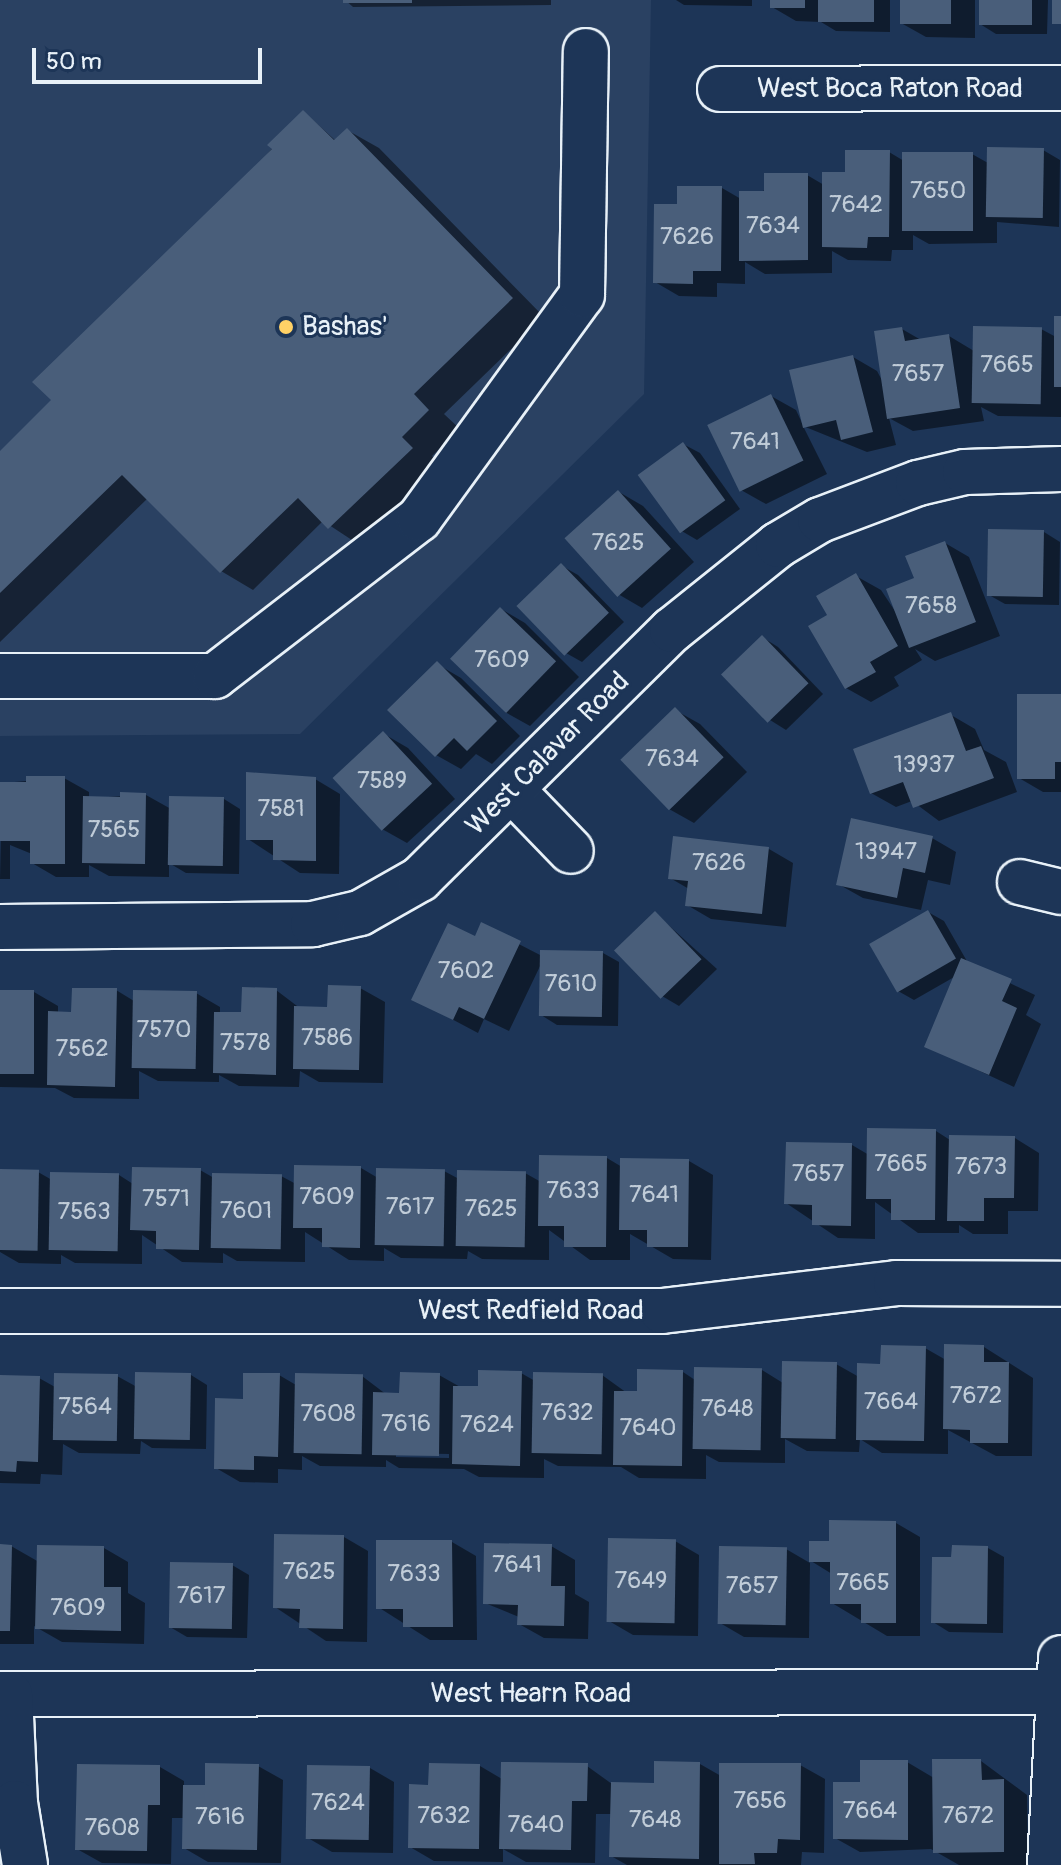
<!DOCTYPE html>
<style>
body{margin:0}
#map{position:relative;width:1061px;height:1865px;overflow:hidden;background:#1d3557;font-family:Pangolin,sans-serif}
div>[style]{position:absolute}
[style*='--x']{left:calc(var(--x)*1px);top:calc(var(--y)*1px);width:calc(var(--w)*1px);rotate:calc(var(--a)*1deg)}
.built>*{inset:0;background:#2a4162}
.shadow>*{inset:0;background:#0007}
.building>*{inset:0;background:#495e7a;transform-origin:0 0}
.roads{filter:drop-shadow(2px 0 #e8f1f8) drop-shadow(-2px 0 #e8f1f8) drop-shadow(0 2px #e8f1f8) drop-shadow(0 -2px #e8f1f8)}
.minor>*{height:44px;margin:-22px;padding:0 22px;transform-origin:22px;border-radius:22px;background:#1d3557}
.dots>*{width:22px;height:22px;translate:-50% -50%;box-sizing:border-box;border:4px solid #1d3557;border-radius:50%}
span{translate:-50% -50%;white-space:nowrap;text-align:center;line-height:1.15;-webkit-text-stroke:6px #1d3557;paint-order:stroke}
.number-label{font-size:24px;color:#c0ccd8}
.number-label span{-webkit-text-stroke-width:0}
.street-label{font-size:28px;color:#e8f1f8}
.poi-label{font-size:28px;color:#e8f1f8}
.left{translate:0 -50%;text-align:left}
.scale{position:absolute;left:32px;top:48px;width:230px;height:36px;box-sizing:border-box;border:4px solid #e8f1f8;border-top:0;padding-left:10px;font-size:24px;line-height:28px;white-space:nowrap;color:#e8f1f8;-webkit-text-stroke:6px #1d3557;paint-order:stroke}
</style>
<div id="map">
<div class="built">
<i style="clip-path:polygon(0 0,651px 0,644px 394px,300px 734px,0 736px)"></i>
</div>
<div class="shadow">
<i style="clip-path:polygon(345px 0,551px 0,551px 5px,353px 7px)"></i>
<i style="clip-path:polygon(676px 0,752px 0,752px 6px,684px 5px)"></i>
<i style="clip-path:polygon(772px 0,890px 0,890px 32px,836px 31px,821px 22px,796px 21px,772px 7px)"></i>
<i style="clip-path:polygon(902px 0,975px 0,975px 38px,926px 37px,901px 23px)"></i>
<i style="clip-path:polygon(981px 0,1048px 0,1047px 34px,996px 34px,980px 24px)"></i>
<i style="clip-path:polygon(304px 112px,336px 141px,347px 130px,379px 148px,544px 317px,444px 414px,460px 429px,432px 456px,443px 467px,361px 546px,323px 521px,253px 590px,221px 571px,148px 498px,0 642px,0 454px,53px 400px)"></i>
<i style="clip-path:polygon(1043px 150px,1060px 160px,1059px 227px,997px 222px,997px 243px,929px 244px,913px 235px,913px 250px,892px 250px,891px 261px,848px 260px,832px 251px,832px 273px,765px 274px,745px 262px,745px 284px,717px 283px,717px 297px,679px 296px,655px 282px,679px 206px,722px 188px,741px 199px,807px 175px,824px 185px,889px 152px,904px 161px,972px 154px,988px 163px)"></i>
<i style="clip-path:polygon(1061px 318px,1061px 417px,998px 416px,981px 407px,984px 421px,913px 431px,889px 418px,896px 445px,867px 452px,803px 426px,827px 474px,766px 504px,741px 490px,771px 396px,796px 410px,802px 423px,853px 357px,877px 371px,884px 384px,902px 329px,921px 340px,949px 336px,974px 351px,1041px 329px,1056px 337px)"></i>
<i style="clip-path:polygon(683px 444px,700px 453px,740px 509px,697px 540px,680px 530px)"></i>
<i style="clip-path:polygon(619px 492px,643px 506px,694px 562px,642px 608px,618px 594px)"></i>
<i style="clip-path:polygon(1044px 532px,1060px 542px,1059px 605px,1005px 604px,989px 595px)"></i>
<i style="clip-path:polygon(945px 543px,969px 557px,1000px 636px,935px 661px,915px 649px,922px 660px,894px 677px,899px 686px,871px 702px,846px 688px,830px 615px,856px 576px,881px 590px,899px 617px,916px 580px)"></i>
<i style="clip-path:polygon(562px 566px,578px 575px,624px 622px,582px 662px,566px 653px)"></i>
<i style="clip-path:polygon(501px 609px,525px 623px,579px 677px,530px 726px,505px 712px)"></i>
<i style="clip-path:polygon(762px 637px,778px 647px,823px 694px,786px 730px,770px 720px)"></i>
<i style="clip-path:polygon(437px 664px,461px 678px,520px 736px,492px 764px,476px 754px,461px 769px,436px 755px)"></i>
<i style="clip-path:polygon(1061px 696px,1061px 792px,1043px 792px,1019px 778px)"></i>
<i style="clip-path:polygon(675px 710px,700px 724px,747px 772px,694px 823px,669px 809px)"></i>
<i style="clip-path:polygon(951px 715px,975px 729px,984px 750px,1006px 762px,1017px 792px,939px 821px,912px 801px,896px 807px,871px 793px)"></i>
<i style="clip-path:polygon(384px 734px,408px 748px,455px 799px,407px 843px,382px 829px)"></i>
<i style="clip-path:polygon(64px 778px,89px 792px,89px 798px,146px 795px,171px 809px,224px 799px,240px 809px,239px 874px,186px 873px,169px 863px,169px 877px,109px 876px,89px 865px,89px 877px,56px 877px,32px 863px,32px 854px,10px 845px,10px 879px,0 879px,2px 783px)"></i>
<i style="clip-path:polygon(315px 779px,340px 794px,339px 874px,300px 873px,248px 839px)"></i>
<i style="clip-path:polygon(932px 838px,956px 852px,950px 885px,928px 880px,921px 910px,863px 898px,838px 884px)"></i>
<i style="clip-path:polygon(769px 849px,793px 863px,786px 927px,711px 919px,687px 905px,689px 889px,670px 878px)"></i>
<i style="clip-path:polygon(928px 912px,944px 921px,968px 963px,1035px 995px,1026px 1015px,1041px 1024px,1014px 1087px,926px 1046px,956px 976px,914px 1000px,898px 991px)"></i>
<i style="clip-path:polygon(655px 913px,717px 969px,679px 1006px,662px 996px)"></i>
<i style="clip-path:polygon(482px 925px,542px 956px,603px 953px,619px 962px,618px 1026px,557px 1025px,541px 1015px,542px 962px,509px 1031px,484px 1019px,478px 1033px,414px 999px,476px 939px)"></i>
<i style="clip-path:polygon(360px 988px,385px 1002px,383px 1083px,319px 1082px,300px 1071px,299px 1087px,239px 1086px,219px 1075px,219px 1082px,158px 1081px,139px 1071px,139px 1099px,74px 1098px,55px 1088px,0 1087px,0 992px,34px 992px,58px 1006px,58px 1013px,73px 1014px,116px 990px,134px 1001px,196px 993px,220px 1007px,220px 1014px,243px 1014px,276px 990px,301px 1009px,329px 1009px)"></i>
<i style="clip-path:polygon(936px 1131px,950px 1140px,1015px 1138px,1039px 1153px,1038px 1211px,1008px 1211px,1008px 1234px,973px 1234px,959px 1225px,959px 1233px,918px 1233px,875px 1202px,875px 1239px,838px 1238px,786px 1203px,852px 1145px,869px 1155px)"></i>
<i style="clip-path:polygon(607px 1158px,622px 1167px,689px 1161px,713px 1175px,711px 1260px,673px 1259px,630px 1234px,630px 1260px,590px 1260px,549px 1230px,549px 1260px,482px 1259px,468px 1251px,467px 1259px,401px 1258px,384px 1248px,384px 1261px,349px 1260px,305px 1232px,305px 1262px,237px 1261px,223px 1253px,223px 1263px,182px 1262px,142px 1235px,142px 1264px,75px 1263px,61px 1255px,61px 1264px,19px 1263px,0 1252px,0 1171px,38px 1172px,52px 1180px,119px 1175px,133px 1184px,200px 1170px,214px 1178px,281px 1176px,296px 1184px,361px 1168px,378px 1178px,444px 1171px,459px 1179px,525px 1173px,541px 1182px)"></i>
<i style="clip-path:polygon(evenodd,984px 1347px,1033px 1378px,1032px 1456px,996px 1456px,948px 1430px,948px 1454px,882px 1453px,860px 1439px,859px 1452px,807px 1451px,785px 1439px,785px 1463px,719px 1462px,706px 1455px,706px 1479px,639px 1478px,621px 1467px,558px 1466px,544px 1459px,544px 1478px,479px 1477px,464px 1469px,399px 1468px,386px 1460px,386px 1467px,320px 1466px,302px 1456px,302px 1470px,278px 1469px,278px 1483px,240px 1482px,216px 1468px,244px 1401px,279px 1375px,296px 1385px,362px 1376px,387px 1395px,401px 1395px,439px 1375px,462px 1388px,480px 1388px,521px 1373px,535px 1381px,602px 1375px,627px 1393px,639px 1393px,683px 1372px,695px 1380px,762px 1370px,783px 1383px,836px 1364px,859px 1377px,925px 1348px,946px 1360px,984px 1347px,396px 1453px,449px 1454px,449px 1458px,396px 1457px,396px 1453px)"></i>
<i style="clip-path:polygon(191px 1375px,207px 1385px,206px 1449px,152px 1448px,141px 1441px,140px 1454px,79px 1453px,63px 1444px,62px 1475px,41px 1474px,40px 1484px,0 1483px,0 1401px,39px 1378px,55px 1387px,117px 1376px,137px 1387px)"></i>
<i style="clip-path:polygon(896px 1523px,920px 1537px,920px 1636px,887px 1636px,832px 1603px,832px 1574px,811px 1561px,831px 1543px)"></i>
<i style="clip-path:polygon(344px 1537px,368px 1551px,367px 1642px,326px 1641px,275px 1607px)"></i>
<i style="clip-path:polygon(675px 1541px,699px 1555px,698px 1636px,633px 1635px,609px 1621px)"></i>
<i style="clip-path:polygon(452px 1542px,476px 1556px,477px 1640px,430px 1640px,378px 1607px)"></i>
<i style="clip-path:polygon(0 1546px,11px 1546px,39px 1562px,104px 1548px,128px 1562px,128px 1593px,145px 1603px,144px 1644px,62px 1642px,34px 1626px,34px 1644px,0 1644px)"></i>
<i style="clip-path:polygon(551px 1546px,575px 1560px,575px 1594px,589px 1602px,588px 1639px,544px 1638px,519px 1624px,519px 1617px,485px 1603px)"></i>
<i style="clip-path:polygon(988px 1548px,1004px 1557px,1003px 1633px,949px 1632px,933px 1622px,953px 1559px)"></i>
<i style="clip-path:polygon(786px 1549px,810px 1563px,809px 1638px,744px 1637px,720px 1623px)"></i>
<i style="clip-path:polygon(232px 1565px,249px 1575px,247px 1638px,187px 1637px,170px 1627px)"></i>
<i style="clip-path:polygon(981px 1761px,1027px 1795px,1028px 1865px,959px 1865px,931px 1849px,860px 1852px,835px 1838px,862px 1784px,907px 1762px,934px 1778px)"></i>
<i style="clip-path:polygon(700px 1764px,721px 1776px,800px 1765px,825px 1779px,824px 1853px,802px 1852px,801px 1865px,627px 1865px,611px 1856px,612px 1814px,596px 1814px,595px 1863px,526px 1862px,503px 1849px,503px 1862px,434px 1861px,410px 1847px,430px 1787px,480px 1766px,502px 1779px,587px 1766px,612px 1784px,656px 1785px)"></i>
<i style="clip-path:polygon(258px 1766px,283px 1780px,281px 1863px,208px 1862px,184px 1848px,184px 1818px,172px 1818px,171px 1864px,102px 1863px,77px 1849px,160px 1767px,184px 1781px,184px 1787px,207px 1787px)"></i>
<i style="clip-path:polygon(370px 1768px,394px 1782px,393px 1853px,332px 1852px,308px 1838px)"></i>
</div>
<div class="building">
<i style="left:343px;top:0;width:69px;height:3px"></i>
<i style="left:770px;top:0;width:35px;height:8px"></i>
<i style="left:818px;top:0;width:56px;height:22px"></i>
<i style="left:900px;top:0;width:51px;height:24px"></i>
<i style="left:979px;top:0;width:53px;height:25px"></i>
<i style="left:1052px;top:0;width:9px;height:24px"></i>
<i style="clip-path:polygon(303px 110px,334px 140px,347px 128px,513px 298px,414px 394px,429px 410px,402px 437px,413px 448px,328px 529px,298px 498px,220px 573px,122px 475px,0 593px,0 451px,51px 400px,32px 382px,272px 149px,267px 145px)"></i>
<i style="left:987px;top:147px;width:57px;height:70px;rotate:1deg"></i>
<i style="clip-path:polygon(845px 150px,890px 150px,889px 237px,868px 237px,867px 248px,822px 247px,822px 172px,845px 172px)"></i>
<i style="left:902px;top:152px;width:71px;height:79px"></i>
<i style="clip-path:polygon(764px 173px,808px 173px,808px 260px,739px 261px,739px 191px,764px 191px)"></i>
<i style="clip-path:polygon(677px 186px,722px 186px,721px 271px,693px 271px,693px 284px,653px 283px,654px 204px,677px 204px)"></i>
<i style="left:1054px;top:316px;width:7px;height:71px"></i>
<i style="left:973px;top:326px;width:69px;height:77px;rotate:1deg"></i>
<i style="clip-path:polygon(902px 327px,905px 341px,949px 334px,960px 408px,887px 419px,874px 331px)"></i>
<i style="clip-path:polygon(853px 355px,873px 432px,841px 440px,836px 420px,803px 428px,789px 370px)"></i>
<i style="left:771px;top:394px;width:74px;height:71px;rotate:64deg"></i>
<i style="left:683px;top:442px;width:72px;height:56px;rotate:54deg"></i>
<i style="left:618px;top:490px;width:79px;height:72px;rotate:48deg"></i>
<i style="left:988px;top:529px;width:56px;height:67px;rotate:1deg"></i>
<i style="clip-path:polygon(945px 541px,976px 622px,909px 648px,886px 589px,914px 578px,905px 556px)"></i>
<i style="left:561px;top:563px;width:69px;height:62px;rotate:46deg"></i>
<i style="clip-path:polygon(856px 573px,898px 646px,870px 662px,876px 672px,845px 689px,808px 626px,827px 615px,816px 596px)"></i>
<i style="left:500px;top:607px;width:78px;height:72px;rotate:44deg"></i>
<i style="left:762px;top:635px;width:67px;height:57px;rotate:46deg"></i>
<i style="clip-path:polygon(437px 661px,497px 721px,467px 751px,454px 738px,435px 757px,387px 710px)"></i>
<i style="clip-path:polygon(1017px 694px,1061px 694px,1061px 762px,1055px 762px,1055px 779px,1017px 779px)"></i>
<i style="left:675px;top:707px;width:70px;height:76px;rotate:46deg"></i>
<i style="clip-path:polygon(951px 712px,966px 751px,981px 746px,994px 778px,913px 808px,903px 782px,870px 794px,853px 749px)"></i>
<i style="left:383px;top:731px;width:72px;height:69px;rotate:47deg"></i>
<i style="clip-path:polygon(246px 772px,316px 777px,316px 861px,273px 860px,273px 840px,246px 840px)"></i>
<i style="clip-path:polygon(26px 776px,65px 776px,65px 864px,30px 864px,30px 841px,0 841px,0 782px,26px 782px)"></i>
<i style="clip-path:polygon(120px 792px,146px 793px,145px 864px,82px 863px,83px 796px,120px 797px)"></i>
<i style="left:169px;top:796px;width:55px;height:69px;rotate:1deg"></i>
<i style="clip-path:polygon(851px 818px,933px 836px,925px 873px,903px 868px,897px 898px,836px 885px)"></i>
<i style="clip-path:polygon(673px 836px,769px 847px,762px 914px,685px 906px,688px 881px,668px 879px)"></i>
<i style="left:928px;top:910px;width:56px;height:68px;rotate:60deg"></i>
<i style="left:655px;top:911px;width:67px;height:57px;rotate:46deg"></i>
<i style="clip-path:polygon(481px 922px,521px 941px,484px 1019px,459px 1007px,453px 1020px,411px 1000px,448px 923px,475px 936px)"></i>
<i style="left:540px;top:950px;width:63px;height:66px;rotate:1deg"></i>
<i style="clip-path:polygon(961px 958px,1012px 979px,1002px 1001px,1017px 1008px,989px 1075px,924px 1047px)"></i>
<i style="clip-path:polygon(328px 985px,361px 986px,359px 1070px,293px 1069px,294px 1006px,327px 1007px)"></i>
<i style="clip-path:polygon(242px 987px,277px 988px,276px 1075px,213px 1073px,214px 1012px,241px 1012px)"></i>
<i style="clip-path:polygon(72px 988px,117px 988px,115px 1087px,47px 1085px,48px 1011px,71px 1012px)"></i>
<i style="left:0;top:990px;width:34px;height:84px"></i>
<i style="left:133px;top:990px;width:64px;height:78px;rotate:1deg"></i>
<i style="clip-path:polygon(867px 1128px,936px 1129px,935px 1220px,891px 1220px,891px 1199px,866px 1199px)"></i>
<i style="clip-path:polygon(949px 1135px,1015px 1136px,1014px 1198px,984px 1198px,984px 1221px,947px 1221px)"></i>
<i style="clip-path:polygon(786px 1142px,852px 1143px,851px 1226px,812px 1225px,812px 1205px,784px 1204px)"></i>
<i style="clip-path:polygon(539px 1155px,607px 1156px,606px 1247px,564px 1247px,564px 1226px,538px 1226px)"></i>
<i style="clip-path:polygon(620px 1158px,689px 1159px,688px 1247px,647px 1247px,647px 1230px,619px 1230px)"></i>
<i style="clip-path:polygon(294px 1165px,361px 1166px,360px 1248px,322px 1247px,322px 1228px,293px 1228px)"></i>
<i style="clip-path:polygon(132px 1167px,201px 1168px,199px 1250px,156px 1249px,156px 1231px,130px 1230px)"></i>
<i style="left:376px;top:1168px;width:69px;height:77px;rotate:1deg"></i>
<i style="left:0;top:1169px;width:39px;height:81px;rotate:1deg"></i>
<i style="left:457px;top:1170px;width:69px;height:76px;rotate:1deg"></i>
<i style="left:50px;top:1172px;width:69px;height:78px;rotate:1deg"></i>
<i style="left:212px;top:1173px;width:70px;height:75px;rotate:1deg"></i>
<i style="clip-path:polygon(944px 1344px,984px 1345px,984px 1362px,1009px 1362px,1008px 1443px,970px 1443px,970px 1430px,943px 1429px)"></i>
<i style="clip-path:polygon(881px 1345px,926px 1346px,924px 1441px,856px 1440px,857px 1363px,880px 1364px)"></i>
<i style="left:782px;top:1361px;width:55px;height:77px;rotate:1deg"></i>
<i style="left:694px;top:1367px;width:68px;height:82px;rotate:1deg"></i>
<i style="clip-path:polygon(637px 1369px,683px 1370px,682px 1466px,613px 1465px,614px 1391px,637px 1391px)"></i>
<i style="clip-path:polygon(478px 1370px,522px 1371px,520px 1466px,452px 1464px,453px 1386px,478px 1386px)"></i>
<i style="left:135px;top:1372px;width:56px;height:67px;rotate:1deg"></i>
<i style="clip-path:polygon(400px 1372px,440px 1373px,439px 1456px,372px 1455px,373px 1392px,399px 1393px)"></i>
<i style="left:533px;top:1372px;width:70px;height:81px;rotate:1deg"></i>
<i style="left:54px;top:1373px;width:64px;height:67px;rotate:1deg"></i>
<i style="clip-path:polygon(243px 1373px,280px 1373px,278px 1457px,254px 1456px,254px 1470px,214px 1469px,215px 1398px,243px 1399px)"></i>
<i style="left:295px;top:1373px;width:68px;height:80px;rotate:1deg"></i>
<i style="clip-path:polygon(0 1375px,40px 1376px,38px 1462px,17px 1461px,16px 1472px,0 1471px)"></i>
<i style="clip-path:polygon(829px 1520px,896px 1521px,896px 1623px,861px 1623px,861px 1604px,830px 1604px,830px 1562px,809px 1562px,809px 1541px,829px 1541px)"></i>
<i style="clip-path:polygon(274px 1534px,344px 1535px,343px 1629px,299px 1628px,300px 1609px,273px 1608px)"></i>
<i style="left:608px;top:1538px;width:68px;height:84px;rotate:1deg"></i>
<i style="clip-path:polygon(376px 1540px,452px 1540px,453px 1627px,403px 1627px,403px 1609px,376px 1609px)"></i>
<i style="clip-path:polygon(484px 1543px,552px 1544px,551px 1586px,565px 1586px,564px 1626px,517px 1625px,518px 1605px,483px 1604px)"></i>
<i style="clip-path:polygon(0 1544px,12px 1545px,10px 1631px,0 1631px)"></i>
<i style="clip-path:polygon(37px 1545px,104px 1546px,104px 1587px,121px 1587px,121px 1631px,35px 1629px)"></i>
<i style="clip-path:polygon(952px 1545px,988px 1546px,987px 1624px,931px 1623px,932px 1557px,951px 1557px)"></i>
<i style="left:719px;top:1546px;width:68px;height:78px;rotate:1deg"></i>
<i style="left:170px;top:1562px;width:63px;height:66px;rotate:1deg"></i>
<i style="clip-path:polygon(932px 1759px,981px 1759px,982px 1780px,1004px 1779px,1004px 1852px,933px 1853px)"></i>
<i style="clip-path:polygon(860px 1760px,908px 1760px,908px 1840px,833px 1839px,833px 1782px,860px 1782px)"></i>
<i style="clip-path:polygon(654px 1761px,700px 1762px,699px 1859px,609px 1857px,611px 1782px,654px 1783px)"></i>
<i style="clip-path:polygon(501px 1762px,588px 1763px,587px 1801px,572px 1801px,571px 1850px,499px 1849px)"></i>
<i style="clip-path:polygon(205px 1763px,259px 1764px,257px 1850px,182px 1849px,183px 1785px,205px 1785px)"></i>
<i style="clip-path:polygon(429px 1763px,480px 1764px,479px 1849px,408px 1848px,409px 1784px,428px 1785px)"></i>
<i style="clip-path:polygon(719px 1763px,801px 1763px,800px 1840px,778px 1839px,777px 1853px,754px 1853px,755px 1864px,719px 1864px)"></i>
<i style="clip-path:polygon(77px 1764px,160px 1765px,160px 1805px,148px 1805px,147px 1851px,75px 1850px)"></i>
<i style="left:307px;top:1765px;width:63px;height:74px;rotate:1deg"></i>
</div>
<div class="roads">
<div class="minor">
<i style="--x:720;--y:89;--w:341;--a:-0.2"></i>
<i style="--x:0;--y:676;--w:215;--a:0"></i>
<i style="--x:215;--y:676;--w:257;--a:-37.6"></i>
<i style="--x:419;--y:519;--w:277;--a:-54"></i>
<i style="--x:582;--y:295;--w:244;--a:-89.1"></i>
<i style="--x:513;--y:791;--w:83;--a:46"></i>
<i style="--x:1020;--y:882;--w:42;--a:13.7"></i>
<i style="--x:0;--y:927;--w:313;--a:-0.5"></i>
<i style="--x:313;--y:924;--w:48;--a:-13.2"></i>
<i style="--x:360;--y:913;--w:69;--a:-29.5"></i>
<i style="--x:420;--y:879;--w:354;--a:-44.7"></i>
<i style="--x:672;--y:630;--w:136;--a:-38.7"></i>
<i style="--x:778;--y:545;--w:49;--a:-30.8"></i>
<i style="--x:820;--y:520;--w:105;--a:-20.7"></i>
<i style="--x:918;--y:483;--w:48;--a:-13.2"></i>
<i style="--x:965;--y:472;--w:96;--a:-1.8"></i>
<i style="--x:0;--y:1311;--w:662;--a:0"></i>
<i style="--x:662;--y:1311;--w:236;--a:-6.8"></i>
<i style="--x:896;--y:1283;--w:165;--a:0.3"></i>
<i style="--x:0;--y:1694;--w:1061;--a:-0.11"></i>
<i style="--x:10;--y:1694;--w:109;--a:87.4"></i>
<i style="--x:15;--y:1803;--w:63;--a:80.8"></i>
<i style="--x:1050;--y:1865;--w:207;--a:-87"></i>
</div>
</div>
<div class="dots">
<i style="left:286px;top:327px;background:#ffd166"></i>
</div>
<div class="number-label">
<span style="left:938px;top:191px">7650</span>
<span style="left:856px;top:205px">7642</span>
<span style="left:773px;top:226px">7634</span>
<span style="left:687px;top:237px">7626</span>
<span style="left:1007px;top:365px">7665</span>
<span style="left:918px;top:374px">7657</span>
<span style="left:755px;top:442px">7641</span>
<span style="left:618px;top:543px">7625</span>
<span style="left:931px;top:606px">7658</span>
<span style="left:502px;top:660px">7609</span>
<span style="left:672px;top:759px">7634</span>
<span style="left:924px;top:765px">13937</span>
<span style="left:382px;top:781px">7589</span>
<span style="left:281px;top:809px">7581</span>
<span style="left:114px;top:830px">7565</span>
<span style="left:886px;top:852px">13947</span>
<span style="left:719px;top:863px">7626</span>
<span style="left:466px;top:971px">7602</span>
<span style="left:571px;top:984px">7610</span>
<span style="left:164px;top:1030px">7570</span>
<span style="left:327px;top:1038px">7586</span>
<span style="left:245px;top:1043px">7578</span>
<span style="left:82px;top:1049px">7562</span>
<span style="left:901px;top:1164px">7665</span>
<span style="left:981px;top:1167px">7673</span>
<span style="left:818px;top:1174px">7657</span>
<span style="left:573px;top:1191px">7633</span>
<span style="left:654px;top:1195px">7641</span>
<span style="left:327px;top:1197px">7609</span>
<span style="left:166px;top:1199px">7571</span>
<span style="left:410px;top:1207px">7617</span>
<span style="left:491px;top:1209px">7625</span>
<span style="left:246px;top:1211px">7601</span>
<span style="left:84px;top:1212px">7563</span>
<span style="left:976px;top:1396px">7672</span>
<span style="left:891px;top:1402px">7664</span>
<span style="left:85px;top:1407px">7564</span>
<span style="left:727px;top:1409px">7648</span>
<span style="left:567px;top:1413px">7632</span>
<span style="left:328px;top:1414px">7608</span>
<span style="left:406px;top:1424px">7616</span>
<span style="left:487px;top:1425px">7624</span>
<span style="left:648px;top:1428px">7640</span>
<span style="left:517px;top:1565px">7641</span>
<span style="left:309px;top:1572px">7625</span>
<span style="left:414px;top:1574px">7633</span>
<span style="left:641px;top:1581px">7649</span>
<span style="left:863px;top:1583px">7665</span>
<span style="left:752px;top:1586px">7657</span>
<span style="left:201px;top:1596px">7617</span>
<span style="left:78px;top:1608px">7609</span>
<span style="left:760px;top:1801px">7656</span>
<span style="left:338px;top:1803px">7624</span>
<span style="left:870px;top:1811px">7664</span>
<span style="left:444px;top:1816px">7632</span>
<span style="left:968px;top:1816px">7672</span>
<span style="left:220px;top:1817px">7616</span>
<span style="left:655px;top:1820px">7648</span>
<span style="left:536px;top:1825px">7640</span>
<span style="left:112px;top:1828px">7608</span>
</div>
<div class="street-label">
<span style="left:890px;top:89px">West Boca Raton Road</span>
<span style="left:548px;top:754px;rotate:-45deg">West Calavar Road</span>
<span style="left:531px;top:1311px">West Redfield Road</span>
<span style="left:531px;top:1694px">West Hearn Road</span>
</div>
<div class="poi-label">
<span class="left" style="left:302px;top:327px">Bashas'</span>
</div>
<div class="scale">50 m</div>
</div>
